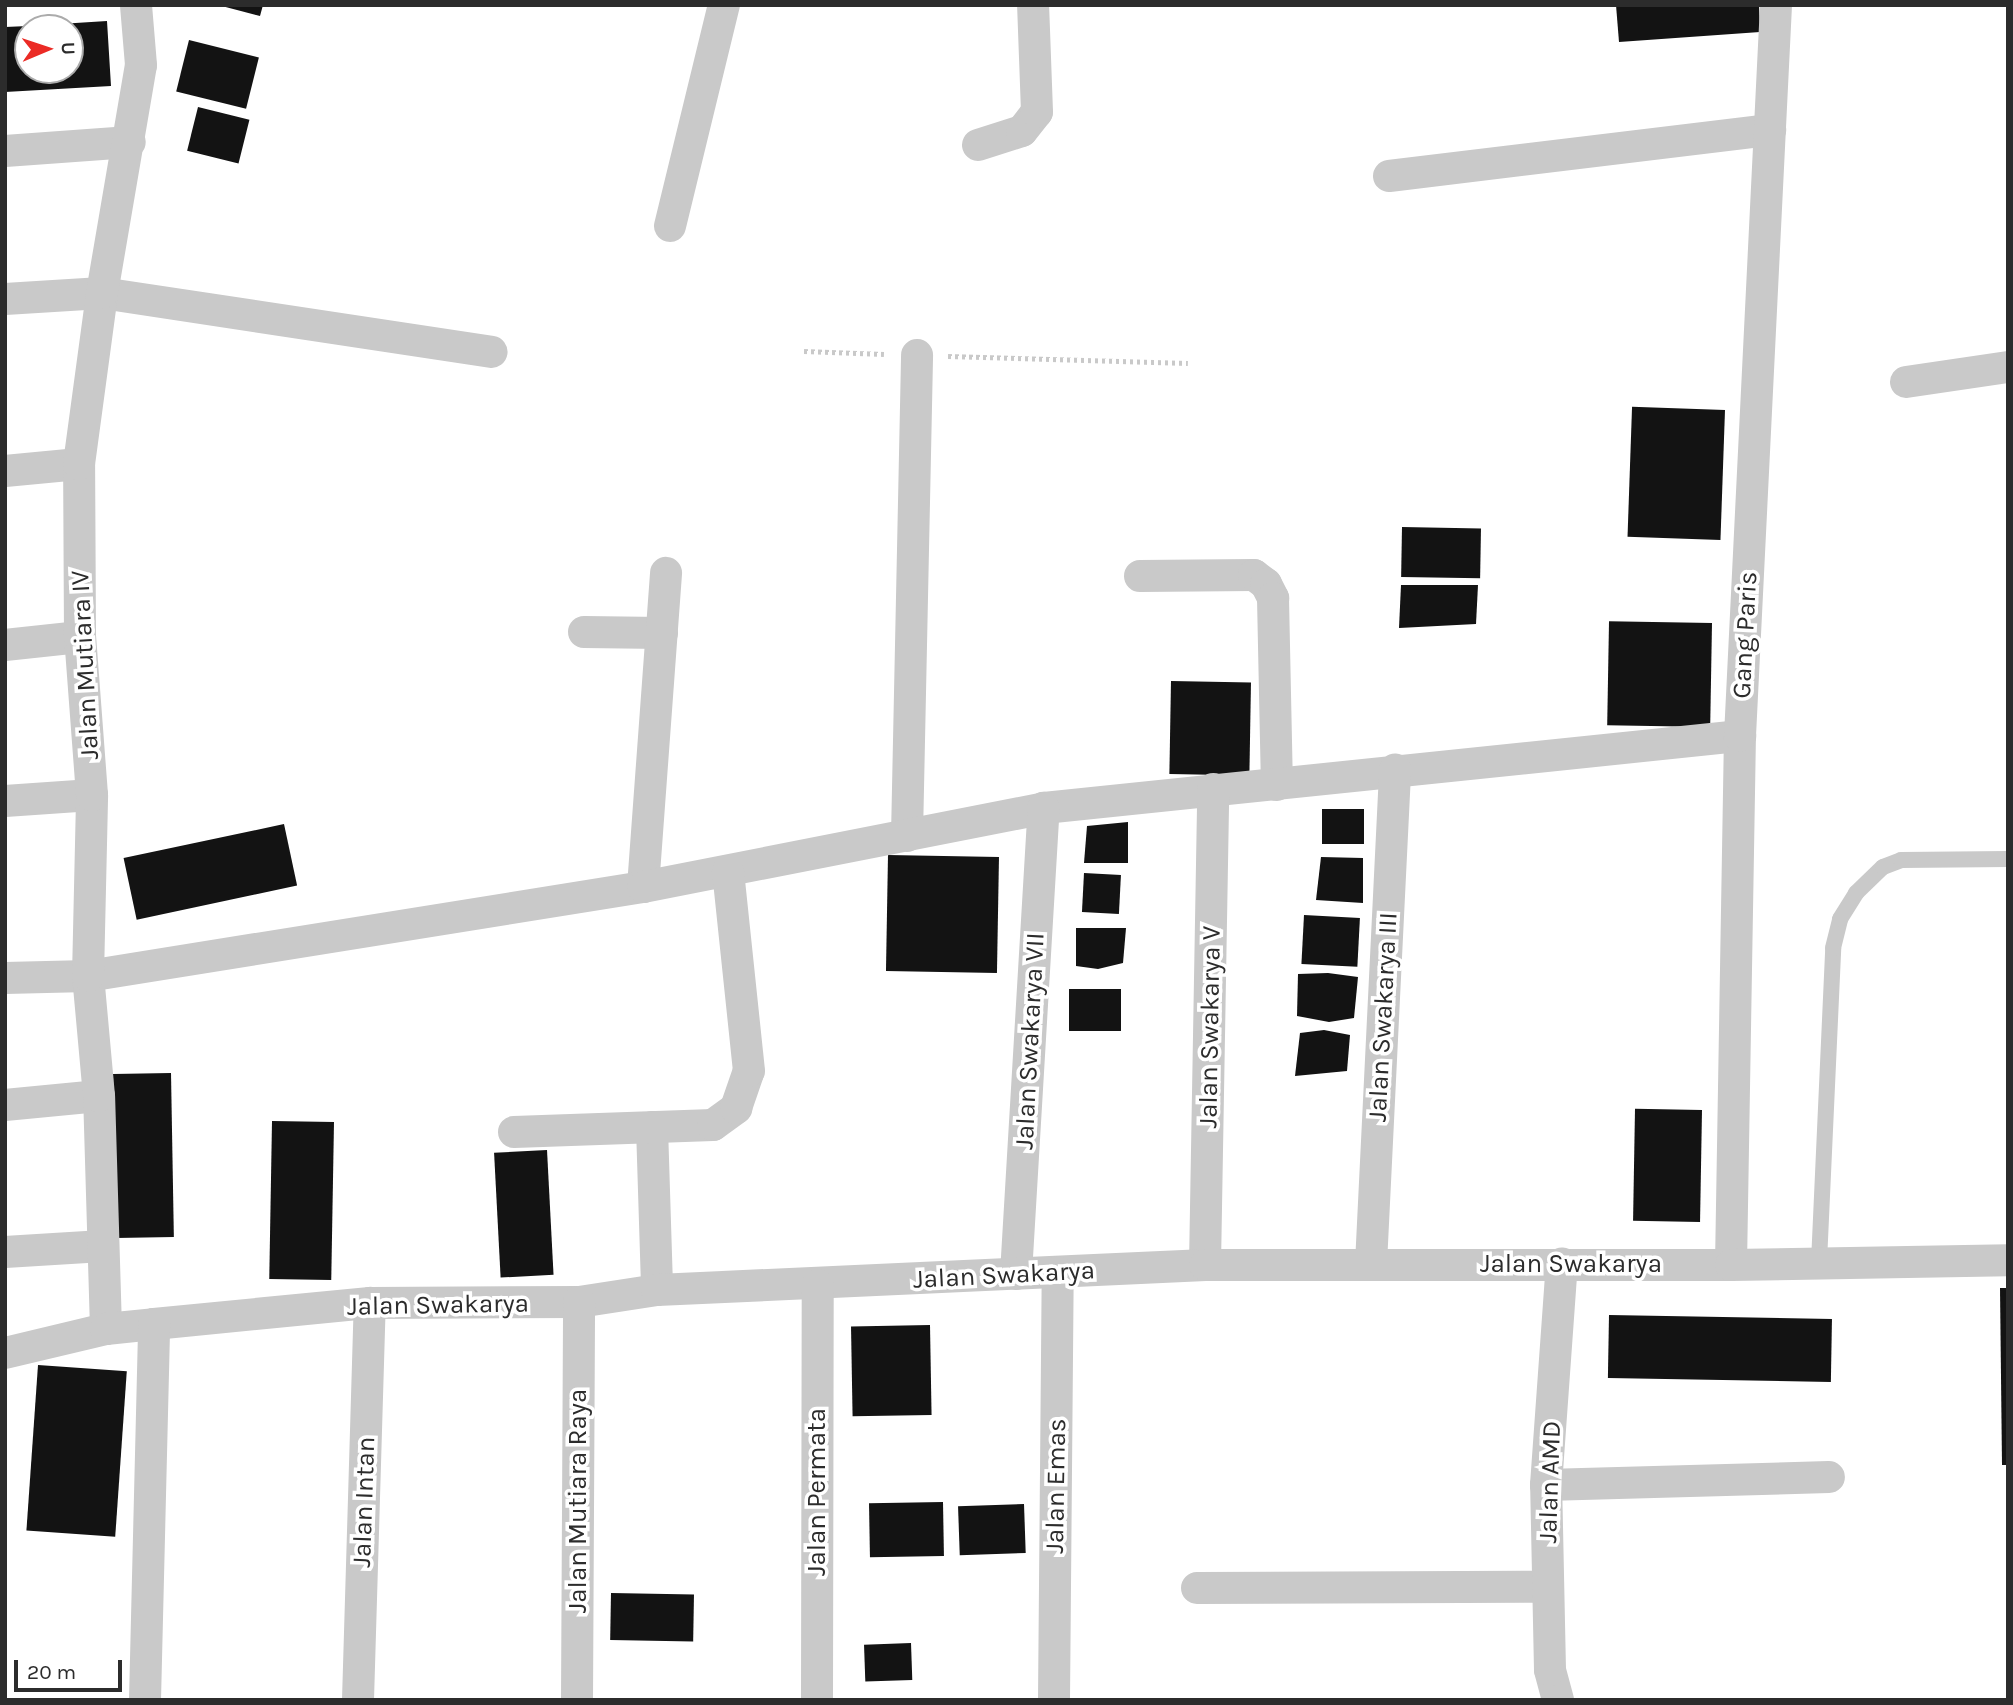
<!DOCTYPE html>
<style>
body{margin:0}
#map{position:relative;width:2013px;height:1705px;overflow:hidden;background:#fff;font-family:Karla,sans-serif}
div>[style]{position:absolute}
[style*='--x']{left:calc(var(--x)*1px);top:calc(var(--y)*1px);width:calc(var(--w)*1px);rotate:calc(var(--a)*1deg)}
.building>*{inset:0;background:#131313;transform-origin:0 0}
.path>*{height:4.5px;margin-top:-2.25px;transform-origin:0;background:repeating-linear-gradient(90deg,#c9c9c9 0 3.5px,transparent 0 7px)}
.service>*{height:16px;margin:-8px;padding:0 8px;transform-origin:8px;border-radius:8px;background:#c9c9c9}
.minor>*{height:32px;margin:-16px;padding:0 16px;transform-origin:16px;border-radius:16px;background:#c9c9c9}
span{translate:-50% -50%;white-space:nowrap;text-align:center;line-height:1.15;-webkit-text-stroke:7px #fff;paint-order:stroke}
.street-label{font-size:26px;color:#2c2c2c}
.frame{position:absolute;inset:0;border:7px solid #2c2c2c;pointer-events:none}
.north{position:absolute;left:14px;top:14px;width:70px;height:70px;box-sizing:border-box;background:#fff;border:2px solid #ababab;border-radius:50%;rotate:88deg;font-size:19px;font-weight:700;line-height:28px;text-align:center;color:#2c2c2c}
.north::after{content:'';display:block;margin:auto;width:24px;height:32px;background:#eb2b25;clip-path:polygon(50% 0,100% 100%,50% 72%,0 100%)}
.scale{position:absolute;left:14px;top:1660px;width:108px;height:32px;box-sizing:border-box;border:4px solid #2c2c2c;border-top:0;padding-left:9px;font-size:21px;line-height:24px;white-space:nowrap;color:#2c2c2c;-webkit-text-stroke:5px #fff;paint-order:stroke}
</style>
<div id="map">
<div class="building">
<i style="clip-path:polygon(218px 5px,263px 5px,260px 16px)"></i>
<i style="clip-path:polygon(1616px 5px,1759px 5px,1760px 32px,1619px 42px)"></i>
<i style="clip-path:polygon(107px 21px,111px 86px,5px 92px,5px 27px,28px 26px,28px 70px,70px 70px,70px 28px,28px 26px)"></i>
<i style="left:189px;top:40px;width:72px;height:53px;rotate:14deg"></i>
<i style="left:198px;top:107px;width:53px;height:45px;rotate:14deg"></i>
<i style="left:1725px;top:410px;width:130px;height:93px;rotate:92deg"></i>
<i style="left:1402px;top:527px;width:79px;height:50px;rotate:1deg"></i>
<i style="clip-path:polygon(1401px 585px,1478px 585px,1476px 624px,1399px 628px)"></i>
<i style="left:1712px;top:623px;width:104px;height:103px;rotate:91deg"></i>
<i style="left:1171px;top:681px;width:80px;height:93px;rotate:1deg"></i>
<i style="left:1322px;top:809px;width:42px;height:35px"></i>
<i style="clip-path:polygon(1128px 822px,1128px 863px,1084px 863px,1087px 826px)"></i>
<i style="left:284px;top:824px;width:63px;height:164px;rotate:78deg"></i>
<i style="left:888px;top:855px;width:111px;height:116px;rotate:1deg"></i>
<i style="clip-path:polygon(1321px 857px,1363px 858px,1363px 903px,1316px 900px)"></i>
<i style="left:1084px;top:873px;width:37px;height:39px;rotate:3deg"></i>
<i style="left:1304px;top:915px;width:56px;height:49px;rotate:3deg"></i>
<i style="clip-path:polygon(1076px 928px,1126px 928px,1123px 963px,1098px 969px,1076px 966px)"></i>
<i style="clip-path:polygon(1328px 973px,1358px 977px,1354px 1018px,1329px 1022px,1297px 1016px,1298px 974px)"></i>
<i style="left:1069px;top:989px;width:52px;height:42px"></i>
<i style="clip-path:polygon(1324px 1030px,1350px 1035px,1347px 1071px,1295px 1076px,1300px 1033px)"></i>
<i style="left:171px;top:1073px;width:164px;height:58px;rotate:89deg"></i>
<i style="left:1702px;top:1110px;width:112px;height:67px;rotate:91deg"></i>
<i style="left:334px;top:1122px;width:158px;height:62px;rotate:91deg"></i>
<i style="left:547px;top:1150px;width:125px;height:53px;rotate:87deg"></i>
<i style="clip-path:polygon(2000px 1288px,2008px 1288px,2008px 1465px,2002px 1465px)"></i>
<i style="left:1609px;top:1315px;width:223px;height:63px;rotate:1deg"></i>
<i style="left:930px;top:1325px;width:90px;height:79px;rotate:89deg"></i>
<i style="left:38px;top:1365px;width:89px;height:166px;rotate:4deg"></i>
<i style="left:943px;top:1502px;width:54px;height:74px;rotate:89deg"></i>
<i style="left:1024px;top:1504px;width:49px;height:66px;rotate:88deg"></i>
<i style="left:611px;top:1593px;width:83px;height:47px;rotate:1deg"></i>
<i style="left:911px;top:1643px;width:37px;height:47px;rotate:88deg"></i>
</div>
<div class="path">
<i style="--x:804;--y:351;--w:80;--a:2.1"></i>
<i style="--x:948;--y:356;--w:240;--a:1.7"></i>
</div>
<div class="service">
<i style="--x:1819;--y:1262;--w:314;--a:-87.4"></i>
<i style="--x:1833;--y:948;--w:30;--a:-76"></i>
<i style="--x:1840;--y:919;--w:31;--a:-58"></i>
<i style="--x:1856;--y:893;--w:37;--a:-44"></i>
<i style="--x:1883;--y:867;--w:19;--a:-21"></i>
<i style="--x:1901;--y:860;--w:107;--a:-0.5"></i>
</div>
<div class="minor">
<i style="--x:978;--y:145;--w:46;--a:-17.7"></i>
<i style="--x:1022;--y:131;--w:24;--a:-52"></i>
<i style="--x:1037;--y:112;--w:107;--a:-92.1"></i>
<i style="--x:5;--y:151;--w:125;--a:-4.1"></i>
<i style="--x:1389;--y:176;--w:384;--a:-6.9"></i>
<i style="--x:670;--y:226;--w:228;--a:-76.3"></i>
<i style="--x:5;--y:299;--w:97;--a:-3.5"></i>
<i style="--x:102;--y:293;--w:394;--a:8.6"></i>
<i style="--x:1906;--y:382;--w:103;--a:-8.4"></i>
<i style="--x:5;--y:471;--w:74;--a:-5.4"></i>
<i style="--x:1140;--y:576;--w:114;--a:-0.5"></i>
<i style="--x:1254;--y:575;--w:15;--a:37"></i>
<i style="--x:1266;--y:584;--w:16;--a:63"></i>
<i style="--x:1273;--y:598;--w:187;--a:88.8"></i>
<i style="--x:584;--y:632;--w:78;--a:0.7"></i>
<i style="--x:5;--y:645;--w:75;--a:-6.1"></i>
<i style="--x:5;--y:801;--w:87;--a:-3.9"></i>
<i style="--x:907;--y:836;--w:481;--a:-88.8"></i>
<i style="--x:643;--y:887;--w:315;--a:-85.8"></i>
<i style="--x:5;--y:978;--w:83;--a:-1.4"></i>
<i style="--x:88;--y:976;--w:562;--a:-9.11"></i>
<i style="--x:643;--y:887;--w:409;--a:-11.1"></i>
<i style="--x:1044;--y:808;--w:700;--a:-5.91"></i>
<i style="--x:5;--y:1105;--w:94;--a:-5.5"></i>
<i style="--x:652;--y:1127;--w:163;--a:88.2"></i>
<i style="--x:514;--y:1132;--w:199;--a:-2"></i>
<i style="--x:713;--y:1125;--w:29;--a:-36"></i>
<i style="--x:736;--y:1108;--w:39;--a:-71"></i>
<i style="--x:749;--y:1071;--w:201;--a:-96"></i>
<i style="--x:5;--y:1252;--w:98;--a:-3.5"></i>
<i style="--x:1371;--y:1264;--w:495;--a:-87.2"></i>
<i style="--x:1205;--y:1265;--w:476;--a:-89"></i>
<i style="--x:1731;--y:1265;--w:529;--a:-89.03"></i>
<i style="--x:1740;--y:736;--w:732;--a:-87.18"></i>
<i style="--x:1016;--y:1274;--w:467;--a:-86.6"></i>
<i style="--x:106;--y:1329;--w:233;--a:-91.7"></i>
<i style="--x:99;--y:1096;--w:121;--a:-95.2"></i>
<i style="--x:88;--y:976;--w:181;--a:-88.7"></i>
<i style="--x:92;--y:795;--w:158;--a:-94.3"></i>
<i style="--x:80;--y:637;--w:173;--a:-90.3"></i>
<i style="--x:79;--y:464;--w:173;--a:-82.3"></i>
<i style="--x:102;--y:293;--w:231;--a:-80.3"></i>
<i style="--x:141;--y:65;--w:60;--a:-94.8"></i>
<i style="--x:5;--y:1353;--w:104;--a:-13.4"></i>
<i style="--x:106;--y:1329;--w:48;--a:-5.9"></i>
<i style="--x:154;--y:1324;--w:217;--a:-5.6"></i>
<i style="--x:370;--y:1303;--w:209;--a:-0.3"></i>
<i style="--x:579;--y:1302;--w:79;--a:-8.7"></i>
<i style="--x:657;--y:1290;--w:549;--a:-2.61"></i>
<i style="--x:1205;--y:1265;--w:526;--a:0"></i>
<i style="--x:1731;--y:1265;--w:277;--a:-1"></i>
<i style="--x:1546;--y:1485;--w:283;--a:-1.6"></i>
<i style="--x:1197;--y:1588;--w:351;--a:-0.2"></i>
<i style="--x:145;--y:1700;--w:376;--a:-88.6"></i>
<i style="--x:358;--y:1700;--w:397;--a:-88.3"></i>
<i style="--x:577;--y:1700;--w:398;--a:-89.7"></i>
<i style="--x:817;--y:1700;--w:415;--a:-89.9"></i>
<i style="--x:1054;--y:1700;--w:428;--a:-89.5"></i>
<i style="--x:1558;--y:1700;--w:31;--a:-105"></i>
<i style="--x:1550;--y:1670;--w:185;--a:-91.2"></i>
<i style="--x:1546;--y:1485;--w:222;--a:-85.9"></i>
</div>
<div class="street-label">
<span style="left:1745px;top:635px;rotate:-87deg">Gang Paris</span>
<span style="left:85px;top:665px;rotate:-93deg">Jalan Mutiara IV</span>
<span style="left:1383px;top:1017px;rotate:-87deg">Jalan Swakarya III</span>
<span style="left:1210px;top:1027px;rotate:-89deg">Jalan Swakarya V</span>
<span style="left:1030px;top:1041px;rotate:-87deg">Jalan Swakarya VII</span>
<span style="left:1571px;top:1264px">Jalan Swakarya</span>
<span style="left:1004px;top:1275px;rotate:-3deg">Jalan Swakarya</span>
<span style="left:438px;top:1305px;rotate:-1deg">Jalan Swakarya</span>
<span style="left:1550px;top:1482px;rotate:-88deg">Jalan AMD</span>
<span style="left:1056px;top:1486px;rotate:-89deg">Jalan Emas</span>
<span style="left:817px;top:1492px;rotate:-90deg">Jalan Permata</span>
<span style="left:578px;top:1501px;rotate:-90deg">Jalan Mutiara Raya</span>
<span style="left:364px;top:1502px;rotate:-88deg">Jalan Intan</span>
</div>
<div class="frame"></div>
<div class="north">U</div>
<div class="scale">20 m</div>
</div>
